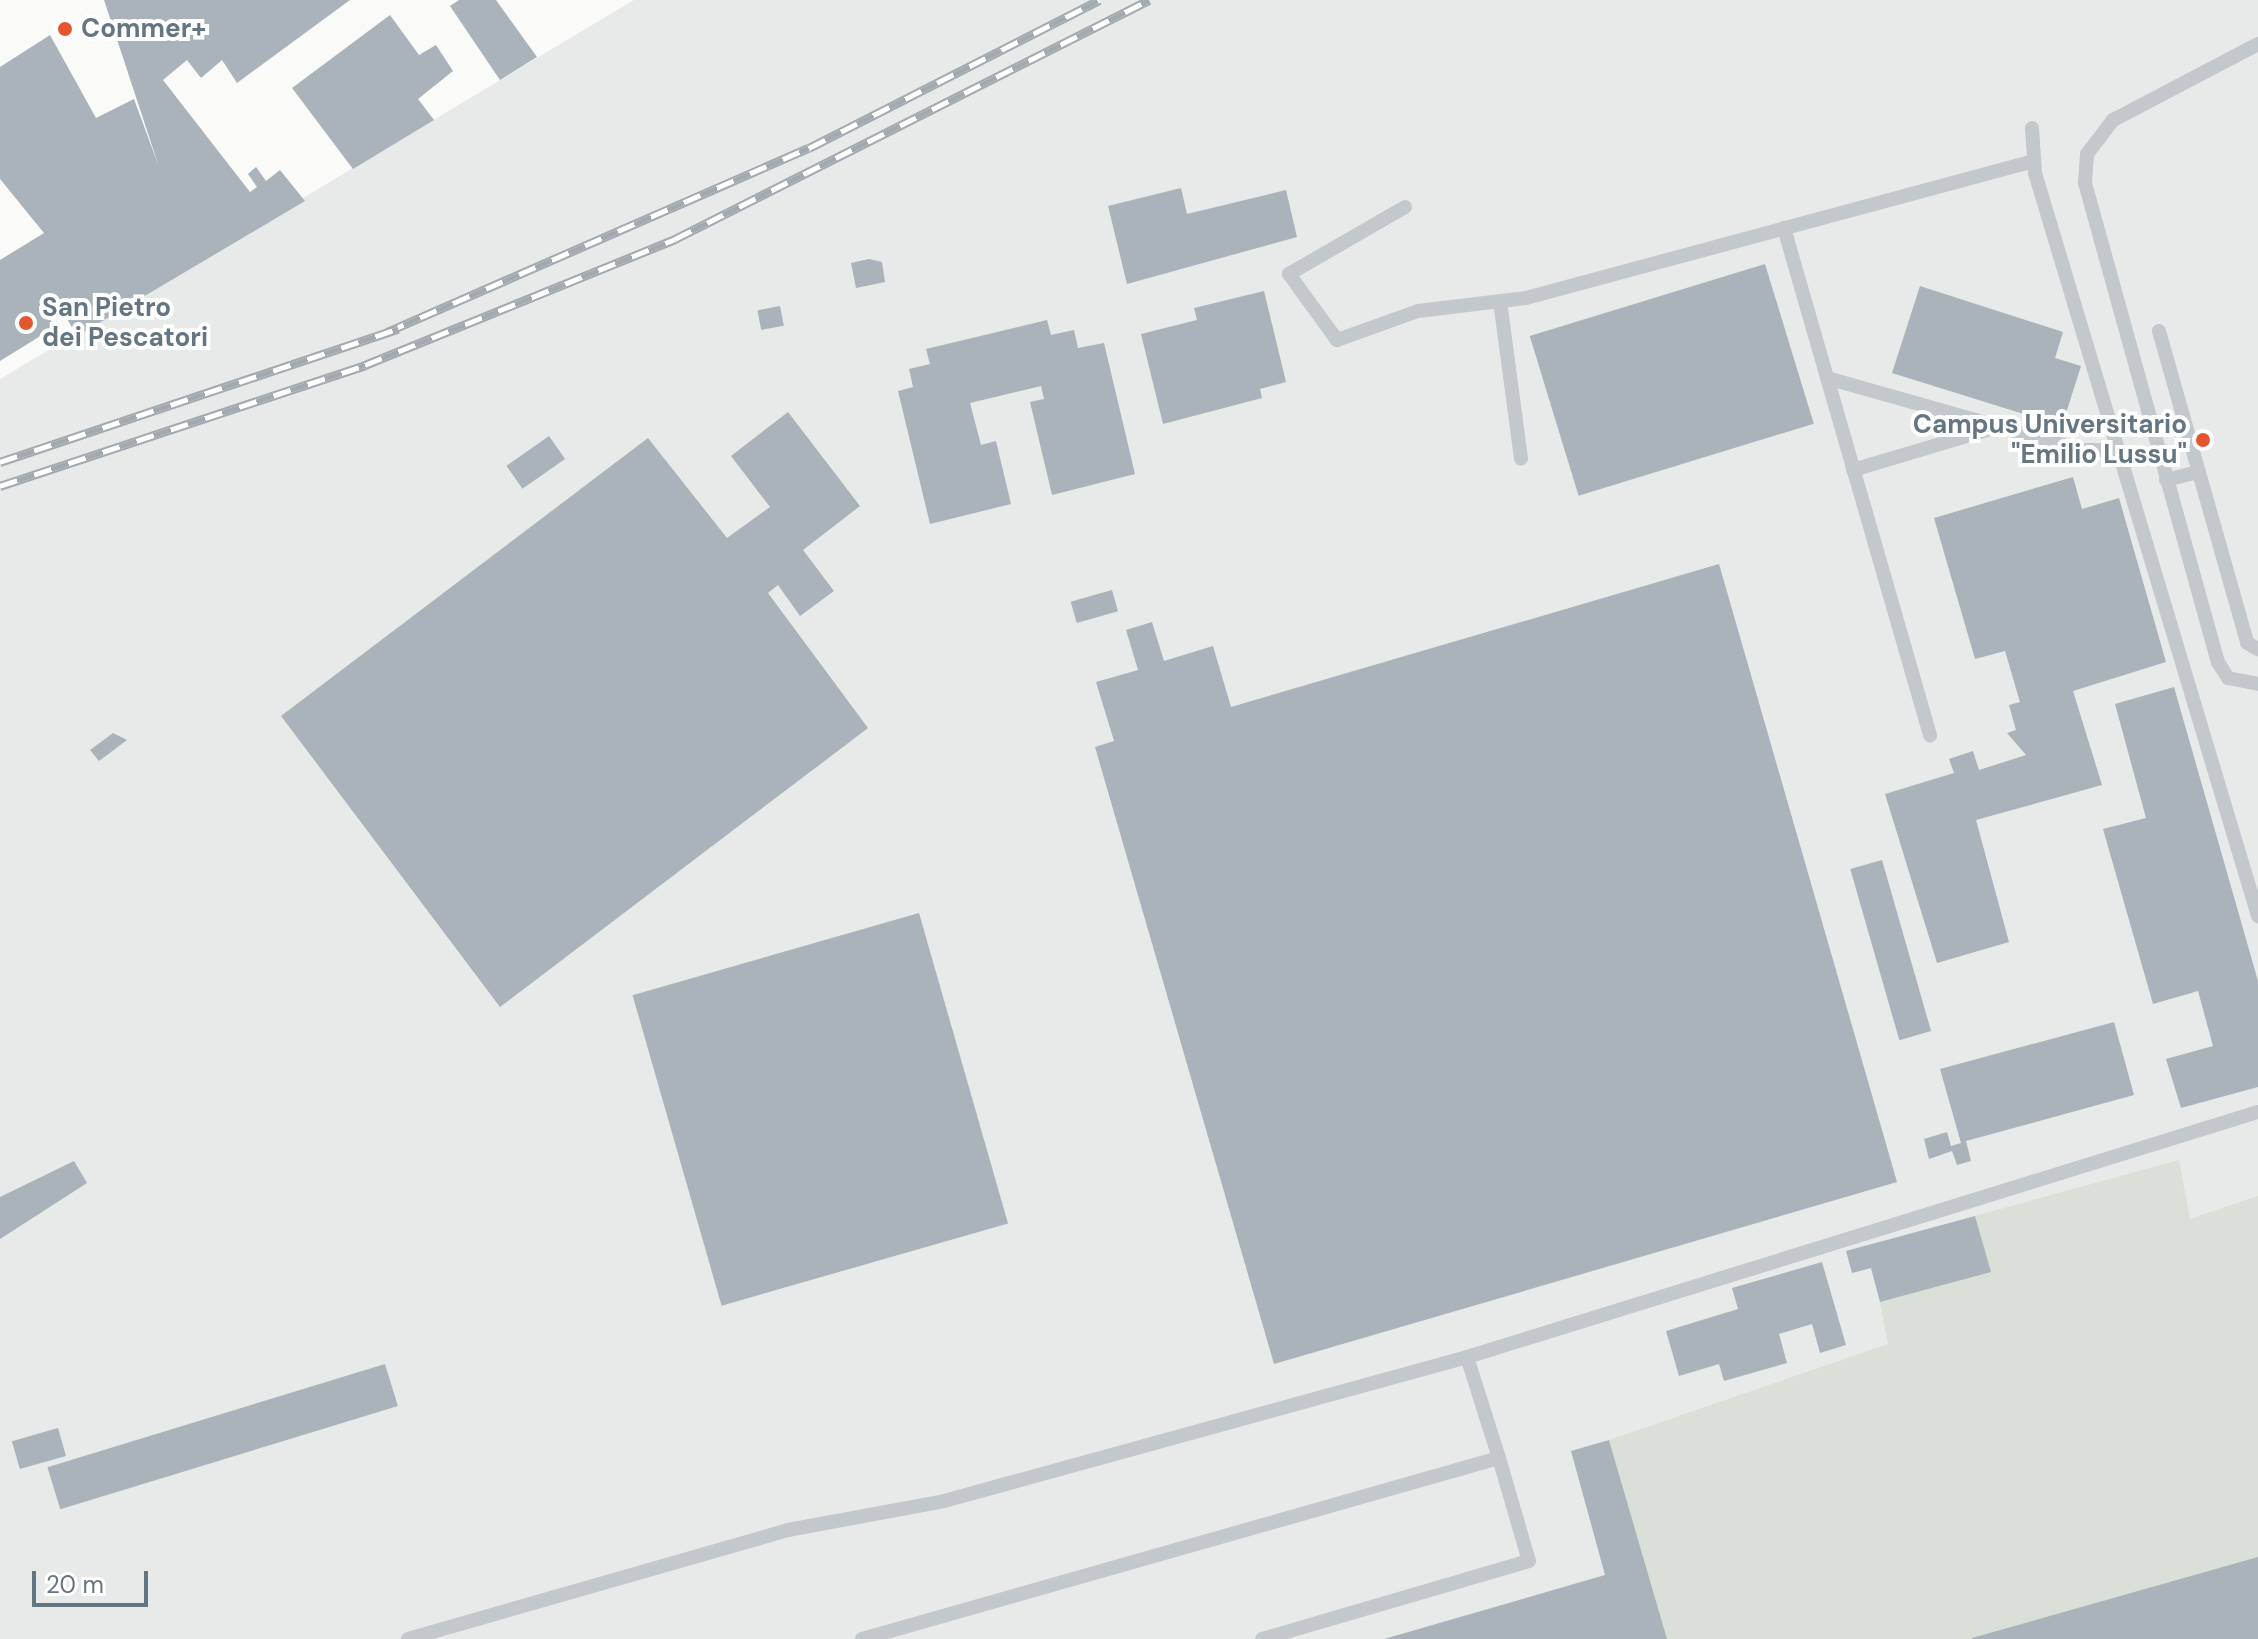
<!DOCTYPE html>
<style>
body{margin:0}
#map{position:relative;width:2258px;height:1639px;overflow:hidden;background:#fafaf8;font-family:"DM Sans",sans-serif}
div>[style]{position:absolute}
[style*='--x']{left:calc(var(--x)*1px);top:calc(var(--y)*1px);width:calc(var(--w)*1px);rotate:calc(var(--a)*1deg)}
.built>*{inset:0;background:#e8e9e9}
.green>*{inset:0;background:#dadfd7}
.building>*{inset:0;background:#aab3b9;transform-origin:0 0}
.service>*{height:14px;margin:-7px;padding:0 7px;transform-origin:7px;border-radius:7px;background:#c3c8cc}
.rail>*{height:9px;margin-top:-4.5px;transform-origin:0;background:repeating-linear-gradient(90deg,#fff 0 18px,#a2aab0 0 36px);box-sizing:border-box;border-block:2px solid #a2aab0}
.dots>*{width:22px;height:22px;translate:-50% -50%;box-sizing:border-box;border:4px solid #fff;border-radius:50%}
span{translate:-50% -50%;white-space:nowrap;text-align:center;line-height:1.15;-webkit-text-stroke:8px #fff;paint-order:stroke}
.poi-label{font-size:26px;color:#657683;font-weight:700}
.left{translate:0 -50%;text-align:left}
.right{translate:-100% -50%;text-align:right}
.scale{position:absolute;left:32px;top:1571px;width:116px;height:36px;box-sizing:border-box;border:4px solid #657683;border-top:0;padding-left:10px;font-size:24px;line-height:28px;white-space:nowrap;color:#657683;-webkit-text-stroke:6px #fff;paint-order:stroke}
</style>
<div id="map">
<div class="built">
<i style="clip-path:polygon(634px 0,2258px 0,2258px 1639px,0 1639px,0 379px)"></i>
</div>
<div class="green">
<i style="clip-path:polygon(2179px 1160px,2190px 1219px,2258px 1196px,2258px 1639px,1667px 1639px,1609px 1440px,1888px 1344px,1880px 1302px,1990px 1272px,1975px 1216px)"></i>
</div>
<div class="building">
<i style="clip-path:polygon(104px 0,350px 0,237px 83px,222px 60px,201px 78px,187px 60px,163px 80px,250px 192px,257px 187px,248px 174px,256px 167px,266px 181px,280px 170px,305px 201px,77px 336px,59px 305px,49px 318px,55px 327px,0 361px,0 260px,44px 233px,0 179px,0 67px,50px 35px,96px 118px,134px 99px,159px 167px)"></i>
<i style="clip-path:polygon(459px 0,496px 0,537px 57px,500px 80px,450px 6px)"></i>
<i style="clip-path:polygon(390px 15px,419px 55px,436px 45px,453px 71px,418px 99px,434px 120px,353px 169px,292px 88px)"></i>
<i style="clip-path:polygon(1181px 188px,1187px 214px,1286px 190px,1297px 237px,1127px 284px,1108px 206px)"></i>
<i style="clip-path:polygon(869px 259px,882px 262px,885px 282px,856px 288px,851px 263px)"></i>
<i style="left:1765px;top:264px;width:167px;height:246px;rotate:73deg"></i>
<i style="clip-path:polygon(1920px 286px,2063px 332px,2055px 358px,2081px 366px,2062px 426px,1892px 373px)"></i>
<i style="clip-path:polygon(1264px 291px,1286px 382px,1260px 389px,1262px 398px,1163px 424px,1141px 334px,1197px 320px,1194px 308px)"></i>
<i style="left:780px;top:306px;width:20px;height:23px;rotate:79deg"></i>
<i style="clip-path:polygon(1047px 320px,1051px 335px,1074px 330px,1078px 348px,1104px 343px,1135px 474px,1052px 495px,1030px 402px,1044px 399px,1041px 386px,970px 403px,981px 445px,996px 441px,1011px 504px,930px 524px,898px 391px,913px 387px,909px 369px,930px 364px,926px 349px)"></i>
<i style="clip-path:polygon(788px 412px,860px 506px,803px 550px,834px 591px,800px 616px,778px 585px,768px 593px,868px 728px,500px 1007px,281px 716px,648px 438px,727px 538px,770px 507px,731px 456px)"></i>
<i style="left:549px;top:436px;width:28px;height:52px;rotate:55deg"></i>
<i style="clip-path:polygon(2073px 477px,2082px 509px,2119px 498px,2166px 662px,2073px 691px,2102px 785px,1976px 820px,2009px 942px,1937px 963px,1885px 794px,1954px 773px,1949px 759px,1973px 751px,1979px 770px,2026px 755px,2007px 733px,2016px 730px,2009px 705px,2020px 702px,2005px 651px,1975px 659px,1934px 518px)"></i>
<i style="clip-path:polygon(1719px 564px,1897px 1182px,1274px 1364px,1095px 747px,1114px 741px,1096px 682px,1138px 670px,1126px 630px,1152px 622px,1164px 661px,1213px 646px,1231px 707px)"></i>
<i style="left:1112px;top:590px;width:22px;height:43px;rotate:74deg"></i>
<i style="clip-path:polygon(2174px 687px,2258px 981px,2258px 1087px,2181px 1108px,2166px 1059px,2213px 1046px,2198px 991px,2153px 1004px,2103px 829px,2146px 818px,2115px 704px)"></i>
<i style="clip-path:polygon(113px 733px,127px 740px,99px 761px,90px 750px)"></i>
<i style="left:1882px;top:860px;width:178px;height:33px;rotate:74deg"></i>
<i style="left:919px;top:913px;width:323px;height:298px;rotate:74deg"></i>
<i style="clip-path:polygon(2114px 1022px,2134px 1095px,1966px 1141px,1971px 1161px,1957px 1165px,1952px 1151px,1929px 1159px,1924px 1139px,1947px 1132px,1951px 1146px,1961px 1143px,1940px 1069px)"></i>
<i style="clip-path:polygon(74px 1161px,87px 1183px,0 1239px,0 1197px)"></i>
<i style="clip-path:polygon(1975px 1216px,1991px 1272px,1880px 1302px,1871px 1268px,1852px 1273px,1846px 1251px)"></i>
<i style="clip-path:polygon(1822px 1262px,1846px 1345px,1820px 1353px,1812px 1324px,1779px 1334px,1787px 1363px,1724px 1381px,1719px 1364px,1679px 1376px,1666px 1331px,1738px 1309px,1732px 1288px)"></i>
<i style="left:385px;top:1364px;width:44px;height:353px;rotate:73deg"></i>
<i style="left:58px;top:1428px;width:29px;height:48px;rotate:74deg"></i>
<i style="clip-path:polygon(1609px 1440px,1667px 1639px,1384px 1639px,1605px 1575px,1571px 1451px)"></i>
<i style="clip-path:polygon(2258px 1557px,2258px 1639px,1972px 1639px,1972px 1638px)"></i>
</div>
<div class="service">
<i style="--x:2258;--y:44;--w:164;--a:152.3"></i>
<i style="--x:2113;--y:120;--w:43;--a:127.4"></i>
<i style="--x:2087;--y:154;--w:29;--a:94"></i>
<i style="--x:2085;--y:183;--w:497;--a:74.5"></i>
<i style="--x:2218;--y:662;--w:19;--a:58"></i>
<i style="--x:2228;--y:678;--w:31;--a:11"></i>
<i style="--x:2032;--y:128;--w:45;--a:86.2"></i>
<i style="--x:2035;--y:173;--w:776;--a:73.29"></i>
<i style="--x:1405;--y:207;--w:134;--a:150"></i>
<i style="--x:1289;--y:274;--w:82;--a:54"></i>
<i style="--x:1337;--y:340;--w:86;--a:-19.7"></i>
<i style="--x:1418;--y:311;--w:109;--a:-6.9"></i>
<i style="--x:1526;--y:298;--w:526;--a:-15.09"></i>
<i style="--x:1784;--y:228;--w:528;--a:73.94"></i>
<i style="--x:1500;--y:301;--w:159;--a:82.4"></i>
<i style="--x:2159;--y:331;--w:324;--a:74.2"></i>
<i style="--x:2247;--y:643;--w:13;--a:29"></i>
<i style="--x:1827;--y:378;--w:265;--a:15.8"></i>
<i style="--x:2082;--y:450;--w:34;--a:0"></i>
<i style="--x:1853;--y:470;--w:150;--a:-16.6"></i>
<i style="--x:2166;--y:480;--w:34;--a:-14"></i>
<i style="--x:1467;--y:1357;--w:828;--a:-17.21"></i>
<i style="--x:408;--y:1639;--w:395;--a:-16"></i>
<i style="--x:788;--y:1530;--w:159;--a:-10.5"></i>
<i style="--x:944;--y:1501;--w:542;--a:-15.39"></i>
<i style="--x:1467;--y:1357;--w:106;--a:72.4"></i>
<i style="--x:862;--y:1639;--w:662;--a:-15.86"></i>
<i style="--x:1499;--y:1458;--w:107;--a:73.8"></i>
<i style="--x:1529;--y:1561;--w:278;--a:163.7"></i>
</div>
<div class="rail">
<i style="--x:387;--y:332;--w:460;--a:-23.6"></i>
<i style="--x:809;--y:148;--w:326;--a:-27"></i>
<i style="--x:0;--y:462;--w:420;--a:-18.5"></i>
<i style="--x:0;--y:486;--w:385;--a:-18.3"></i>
<i style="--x:365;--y:365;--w:335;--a:-22.1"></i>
<i style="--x:675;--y:239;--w:531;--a:-26.76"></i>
</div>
<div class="dots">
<i style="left:65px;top:29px;background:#e4572e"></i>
<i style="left:26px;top:323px;background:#e4572e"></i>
<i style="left:2203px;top:440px;background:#e4572e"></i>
</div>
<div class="poi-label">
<span class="left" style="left:81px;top:29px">Commer+</span>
<span class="left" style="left:42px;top:323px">San Pietro<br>dei Pescatori</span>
<span class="right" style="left:2187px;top:440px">Campus Universitario<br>"Emilio Lussu"</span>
</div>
<div class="scale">20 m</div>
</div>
